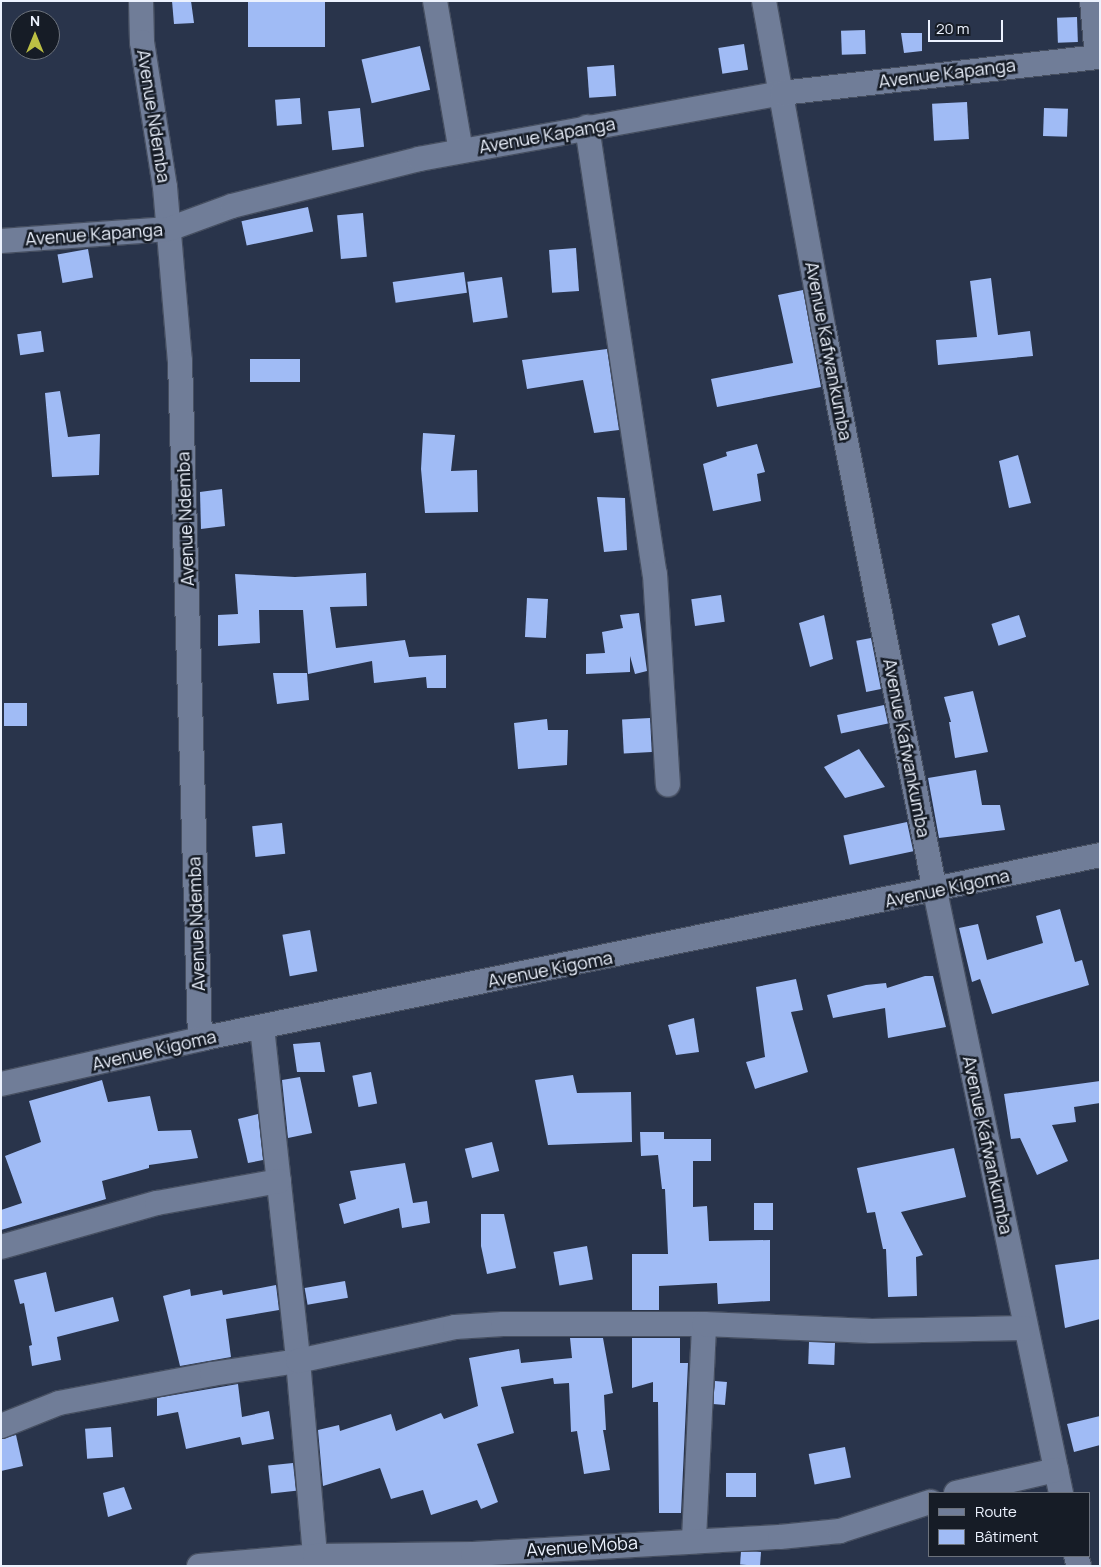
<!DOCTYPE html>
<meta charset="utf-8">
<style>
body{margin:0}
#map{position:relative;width:1101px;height:1567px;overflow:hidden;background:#29344b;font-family:Manrope,sans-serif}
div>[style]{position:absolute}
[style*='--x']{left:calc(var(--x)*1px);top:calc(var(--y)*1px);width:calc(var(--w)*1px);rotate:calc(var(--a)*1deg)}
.building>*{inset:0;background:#a0bbf5;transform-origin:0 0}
.roads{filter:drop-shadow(1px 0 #464f61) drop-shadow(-1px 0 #464f61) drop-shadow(0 1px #464f61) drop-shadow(0 -1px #464f61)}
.minor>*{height:24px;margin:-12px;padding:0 12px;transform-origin:12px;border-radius:12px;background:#707d98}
span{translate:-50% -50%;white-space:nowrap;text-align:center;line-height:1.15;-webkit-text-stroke:5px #161c26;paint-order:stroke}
.street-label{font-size:18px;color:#ecf2fe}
.frame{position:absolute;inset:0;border:2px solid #ecf2fe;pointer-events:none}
.legend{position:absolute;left:928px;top:1492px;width:162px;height:65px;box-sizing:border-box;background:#161c26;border:1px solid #6c727c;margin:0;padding:6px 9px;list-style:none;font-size:15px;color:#ecf2fe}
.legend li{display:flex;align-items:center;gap:10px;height:25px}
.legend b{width:25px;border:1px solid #6c727c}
.north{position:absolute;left:10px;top:10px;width:50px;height:50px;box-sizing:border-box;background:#161c26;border:1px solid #6c727c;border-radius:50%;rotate:0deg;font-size:14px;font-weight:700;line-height:20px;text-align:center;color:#ecf2fe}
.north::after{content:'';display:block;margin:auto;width:18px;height:22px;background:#bcbf44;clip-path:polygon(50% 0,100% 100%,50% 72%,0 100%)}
.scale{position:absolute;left:928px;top:20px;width:75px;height:22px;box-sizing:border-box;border:2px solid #ecf2fe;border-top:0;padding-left:6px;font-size:15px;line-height:18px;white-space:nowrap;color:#ecf2fe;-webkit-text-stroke:4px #161c26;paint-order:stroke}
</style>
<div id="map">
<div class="building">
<i style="clip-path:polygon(172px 1px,191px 1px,194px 23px,174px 24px)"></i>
<i style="left:248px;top:1px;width:77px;height:46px"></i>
<i style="left:1077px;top:17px;width:25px;height:20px;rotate:88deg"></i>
<i style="left:865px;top:30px;width:24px;height:24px;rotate:88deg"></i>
<i style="clip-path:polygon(901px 33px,922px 33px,922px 51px,904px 53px)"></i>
<i style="left:744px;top:44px;width:26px;height:26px;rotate:81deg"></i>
<i style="left:420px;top:46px;width:45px;height:60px;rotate:77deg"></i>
<i style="left:614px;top:65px;width:31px;height:27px;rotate:86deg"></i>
<i style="left:300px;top:98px;width:26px;height:25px;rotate:86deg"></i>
<i style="left:967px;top:102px;width:37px;height:35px;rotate:87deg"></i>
<i style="left:360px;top:108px;width:39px;height:32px;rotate:84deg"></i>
<i style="left:1044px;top:108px;width:24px;height:28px;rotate:2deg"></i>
<i style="left:308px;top:207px;width:25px;height:68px;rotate:78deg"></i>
<i style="left:363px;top:213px;width:44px;height:26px;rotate:85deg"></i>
<i style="left:576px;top:248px;width:43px;height:27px;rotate:86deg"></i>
<i style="left:88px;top:249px;width:29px;height:31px;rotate:80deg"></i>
<i style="left:464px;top:272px;width:21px;height:72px;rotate:82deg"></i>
<i style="left:502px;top:277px;width:41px;height:35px;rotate:82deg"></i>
<i style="clip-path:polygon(991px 278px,998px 335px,1030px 331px,1033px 356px,938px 365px,936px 340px,977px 337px,970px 281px)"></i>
<i style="clip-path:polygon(803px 290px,821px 387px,717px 407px,711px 379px,793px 363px,778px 295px)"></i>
<i style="left:41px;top:331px;width:21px;height:24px;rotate:82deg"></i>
<i style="clip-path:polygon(607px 349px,619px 430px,594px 433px,583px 380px,527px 389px,522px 360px)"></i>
<i style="left:300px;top:359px;width:23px;height:50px;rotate:90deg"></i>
<i style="clip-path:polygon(60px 391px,68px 437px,100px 434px,99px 475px,52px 477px,45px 393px)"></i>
<i style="clip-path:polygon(423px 433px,455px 435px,451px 471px,477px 470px,478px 512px,425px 513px,421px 469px)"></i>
<i style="clip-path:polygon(757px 444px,765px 472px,757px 474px,761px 501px,713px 511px,703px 464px,727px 456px,726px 452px)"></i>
<i style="clip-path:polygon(1018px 455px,1031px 503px,1009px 508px,999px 461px)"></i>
<i style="clip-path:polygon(222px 489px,225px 526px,201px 529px,200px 492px)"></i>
<i style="clip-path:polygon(597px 497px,625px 498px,627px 550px,604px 552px)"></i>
<i style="clip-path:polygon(366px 573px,367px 606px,330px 607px,336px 648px,405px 640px,409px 657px,446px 655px,446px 688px,427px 688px,426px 677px,374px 683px,372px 661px,308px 674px,303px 610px,259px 610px,260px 643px,218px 646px,218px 615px,238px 614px,235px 574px,295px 577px)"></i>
<i style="left:721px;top:595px;width:27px;height:30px;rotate:82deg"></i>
<i style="left:527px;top:598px;width:21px;height:39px;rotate:3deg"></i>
<i style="clip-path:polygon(639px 613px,647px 671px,635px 674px,630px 656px,630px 672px,586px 674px,586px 654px,605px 653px,602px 632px,623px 628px,620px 615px)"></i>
<i style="clip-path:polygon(824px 615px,833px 659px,810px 667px,799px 623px)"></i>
<i style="left:1019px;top:615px;width:23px;height:29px;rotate:72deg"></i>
<i style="left:871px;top:638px;width:52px;height:15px;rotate:79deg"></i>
<i style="clip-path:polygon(273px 673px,307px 673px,309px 700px,277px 704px)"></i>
<i style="clip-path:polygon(973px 691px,988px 752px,955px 758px,949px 722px,951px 722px,944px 697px)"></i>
<i style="left:4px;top:703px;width:23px;height:23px"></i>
<i style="left:884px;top:705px;width:19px;height:48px;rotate:78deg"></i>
<i style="left:650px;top:718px;width:34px;height:28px;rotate:87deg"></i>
<i style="clip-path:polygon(547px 719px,548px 730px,568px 730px,567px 765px,518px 769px,514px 723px)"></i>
<i style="clip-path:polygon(859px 749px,885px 787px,845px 798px,824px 767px)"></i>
<i style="clip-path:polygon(976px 770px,982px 805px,1000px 805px,1005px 830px,939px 838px,928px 778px)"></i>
<i style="left:907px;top:822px;width:30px;height:65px;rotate:78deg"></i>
<i style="left:282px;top:823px;width:31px;height:30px;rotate:84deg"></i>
<i style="clip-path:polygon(1060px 909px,1075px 962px,1082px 960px,1089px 985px,992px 1014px,980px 979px,972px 982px,959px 928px,978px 924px,987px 960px,1043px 943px,1036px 916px)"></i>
<i style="left:310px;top:930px;width:42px;height:28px;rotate:80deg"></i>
<i style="clip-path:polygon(925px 976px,933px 976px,946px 1027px,888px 1038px,885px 1008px,833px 1018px,827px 995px,866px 985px,886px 983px,887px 988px)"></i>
<i style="clip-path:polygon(796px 979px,803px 1010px,791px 1012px,808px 1072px,755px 1089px,746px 1062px,765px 1057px,756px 987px)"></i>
<i style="clip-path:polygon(694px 1018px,699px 1052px,676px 1055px,668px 1025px)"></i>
<i style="clip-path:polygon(320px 1042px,325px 1072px,297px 1072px,293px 1044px)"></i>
<i style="left:371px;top:1072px;width:32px;height:19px;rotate:79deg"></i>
<i style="clip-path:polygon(573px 1075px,577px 1093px,631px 1092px,632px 1142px,548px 1145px,535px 1080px)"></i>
<i style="clip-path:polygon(300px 1077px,312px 1133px,288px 1138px,282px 1080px)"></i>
<i style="clip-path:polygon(102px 1080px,108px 1102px,150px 1096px,158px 1131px,191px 1130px,198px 1158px,149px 1165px,149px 1168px,102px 1181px,106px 1199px,1px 1230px,1px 1210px,22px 1203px,5px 1156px,41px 1142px,29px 1101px)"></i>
<i style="clip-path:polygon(1100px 1081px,1100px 1103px,1074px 1107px,1076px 1122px,1052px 1125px,1068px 1161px,1037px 1175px,1020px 1138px,1011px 1139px,1004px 1094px)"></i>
<i style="clip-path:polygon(258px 1114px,263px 1160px,248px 1163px,238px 1119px)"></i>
<i style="clip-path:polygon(640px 1132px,664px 1132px,664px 1139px,711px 1139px,711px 1161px,693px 1161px,693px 1207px,707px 1206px,709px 1241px,770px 1240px,770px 1301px,718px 1304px,717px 1283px,659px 1286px,659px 1310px,632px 1310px,632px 1254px,668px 1254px,665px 1189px,662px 1189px,658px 1155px,641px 1156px)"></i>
<i style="left:492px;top:1142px;width:30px;height:28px;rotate:76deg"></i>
<i style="clip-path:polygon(954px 1148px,966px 1197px,901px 1212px,923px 1255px,916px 1257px,917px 1296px,888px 1297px,886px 1249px,883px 1249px,875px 1212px,867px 1213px,857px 1168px)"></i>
<i style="clip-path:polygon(405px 1163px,413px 1203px,427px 1201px,430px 1223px,402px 1228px,399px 1208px,344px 1224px,339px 1204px,356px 1199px,350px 1171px)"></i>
<i style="left:754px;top:1203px;width:19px;height:27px"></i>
<i style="clip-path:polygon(481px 1214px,504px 1214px,516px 1268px,487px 1274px,481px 1246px)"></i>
<i style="left:587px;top:1246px;width:34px;height:34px;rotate:80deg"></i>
<i style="clip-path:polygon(1100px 1259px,1100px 1319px,1065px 1328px,1055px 1265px)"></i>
<i style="clip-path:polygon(46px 1272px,55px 1312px,113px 1297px,119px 1321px,57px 1337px,61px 1360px,32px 1366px,29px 1346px,32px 1345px,24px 1303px,20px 1304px,14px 1280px)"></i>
<i style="left:345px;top:1281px;width:17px;height:41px;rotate:80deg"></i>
<i style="clip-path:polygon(276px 1285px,279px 1310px,226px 1319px,231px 1357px,180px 1366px,163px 1296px,190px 1289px,191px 1296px,222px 1290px,223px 1295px)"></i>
<i style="clip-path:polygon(570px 1338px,603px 1338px,613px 1393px,604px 1395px,606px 1430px,603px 1430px,610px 1470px,584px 1474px,577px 1431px,571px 1432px,569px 1383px,554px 1384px,553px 1378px,501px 1387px,514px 1433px,477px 1444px,498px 1502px,481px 1509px,477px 1500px,431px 1515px,423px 1490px,391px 1499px,380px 1468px,323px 1486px,318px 1430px,339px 1425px,340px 1431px,391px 1414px,396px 1431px,441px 1413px,444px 1419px,478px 1406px,469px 1358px,519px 1349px,521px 1363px,572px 1358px)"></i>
<i style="clip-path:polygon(632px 1338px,680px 1338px,680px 1363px,688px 1363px,681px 1513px,659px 1513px,658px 1402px,653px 1402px,653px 1382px,632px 1388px)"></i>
<i style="left:809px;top:1342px;width:26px;height:22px;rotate:2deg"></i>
<i style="left:715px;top:1381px;width:12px;height:23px;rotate:5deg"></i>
<i style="clip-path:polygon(238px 1384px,242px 1417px,269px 1411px,274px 1439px,242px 1445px,240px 1437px,186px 1449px,178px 1412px,157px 1416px,157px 1398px)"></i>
<i style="clip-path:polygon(1100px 1416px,1100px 1445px,1074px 1452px,1067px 1424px)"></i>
<i style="left:111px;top:1427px;width:30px;height:26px;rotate:86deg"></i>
<i style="clip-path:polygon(16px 1435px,23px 1466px,1px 1471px,1px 1439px)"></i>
<i style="left:845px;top:1447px;width:31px;height:37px;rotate:79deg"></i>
<i style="left:293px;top:1463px;width:28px;height:25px;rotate:84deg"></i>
<i style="left:726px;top:1473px;width:30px;height:24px"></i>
<i style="clip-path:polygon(124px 1487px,132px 1509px,108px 1517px,103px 1493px)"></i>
<i style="left:761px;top:1552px;width:14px;height:20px;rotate:94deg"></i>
</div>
<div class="roads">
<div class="minor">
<i style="--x:141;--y:1;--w:41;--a:88.6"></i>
<i style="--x:142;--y:42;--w:147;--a:81"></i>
<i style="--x:165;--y:187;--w:175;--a:85.1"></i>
<i style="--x:180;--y:361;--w:678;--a:88.31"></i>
<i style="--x:435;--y:1;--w:152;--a:80.2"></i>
<i style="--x:764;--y:1;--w:334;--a:79.7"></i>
<i style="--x:824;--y:330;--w:572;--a:78.81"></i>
<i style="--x:935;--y:891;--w:615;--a:78.18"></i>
<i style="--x:1092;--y:1;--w:56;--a:84.9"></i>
<i style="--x:587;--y:127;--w:452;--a:81.4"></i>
<i style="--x:655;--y:574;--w:211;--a:86.5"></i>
<i style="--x:1;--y:241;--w:168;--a:-4.1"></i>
<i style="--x:169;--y:229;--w:67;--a:-20.1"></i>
<i style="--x:232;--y:206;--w:193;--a:-14.1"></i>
<i style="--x:419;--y:159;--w:369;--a:-10.3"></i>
<i style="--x:782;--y:93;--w:320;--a:-6.5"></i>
<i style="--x:262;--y:1027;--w:336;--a:83.8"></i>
<i style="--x:298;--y:1361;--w:206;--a:85"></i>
<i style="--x:1;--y:1084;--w:204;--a:-12.7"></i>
<i style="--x:200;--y:1039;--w:919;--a:-11.55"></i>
<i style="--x:1;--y:1247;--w:162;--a:-15.8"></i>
<i style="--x:157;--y:1203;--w:124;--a:-10.2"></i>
<i style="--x:1;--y:1426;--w:62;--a:-21.6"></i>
<i style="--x:59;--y:1403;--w:156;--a:-10.7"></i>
<i style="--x:212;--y:1374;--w:87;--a:-8.6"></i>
<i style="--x:298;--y:1361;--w:161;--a:-12.2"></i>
<i style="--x:455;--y:1327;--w:48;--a:-3.6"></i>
<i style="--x:503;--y:1324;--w:201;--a:0"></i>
<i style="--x:956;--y:1493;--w:103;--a:-13"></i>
<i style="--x:694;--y:1539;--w:215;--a:-87.3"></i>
<i style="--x:704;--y:1324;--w:168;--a:2.4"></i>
<i style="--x:872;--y:1331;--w:153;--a:-1.1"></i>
<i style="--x:1076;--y:1556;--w:10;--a:73"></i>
<i style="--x:199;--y:1566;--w:116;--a:-4.9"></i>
<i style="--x:315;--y:1556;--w:158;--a:-0.7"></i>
<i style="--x:473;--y:1554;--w:307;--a:-3.2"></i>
<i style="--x:780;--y:1537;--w:60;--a:-5.7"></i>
<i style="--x:840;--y:1531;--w:95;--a:-17.9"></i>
</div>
</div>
<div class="street-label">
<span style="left:947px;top:73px;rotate:-7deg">Avenue Kapanga</span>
<span style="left:154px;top:116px;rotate:81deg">Avenue Ndemba</span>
<span style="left:547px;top:135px;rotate:-10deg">Avenue Kapanga</span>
<span style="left:94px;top:234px;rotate:-4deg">Avenue Kapanga</span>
<span style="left:829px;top:351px;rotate:79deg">Avenue Kafwankumba</span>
<span style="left:185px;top:519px;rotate:-92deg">Avenue Ndemba</span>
<span style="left:907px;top:748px;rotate:79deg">Avenue Kafwankumba</span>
<span style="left:947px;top:888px;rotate:-12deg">Avenue Kigoma</span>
<span style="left:196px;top:924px;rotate:-92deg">Avenue Ndemba</span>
<span style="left:550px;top:969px;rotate:-11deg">Avenue Kigoma</span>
<span style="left:154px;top:1050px;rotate:-13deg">Avenue Kigoma</span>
<span style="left:988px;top:1145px;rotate:78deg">Avenue Kafwankumba</span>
<span style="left:582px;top:1546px;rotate:-4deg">Avenue Moba</span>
</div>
<div class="frame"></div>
<ul class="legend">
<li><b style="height:6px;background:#707d98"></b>Route</li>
<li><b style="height:14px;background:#a0bbf5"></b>Bâtiment</li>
</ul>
<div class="north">N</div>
<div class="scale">20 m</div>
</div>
